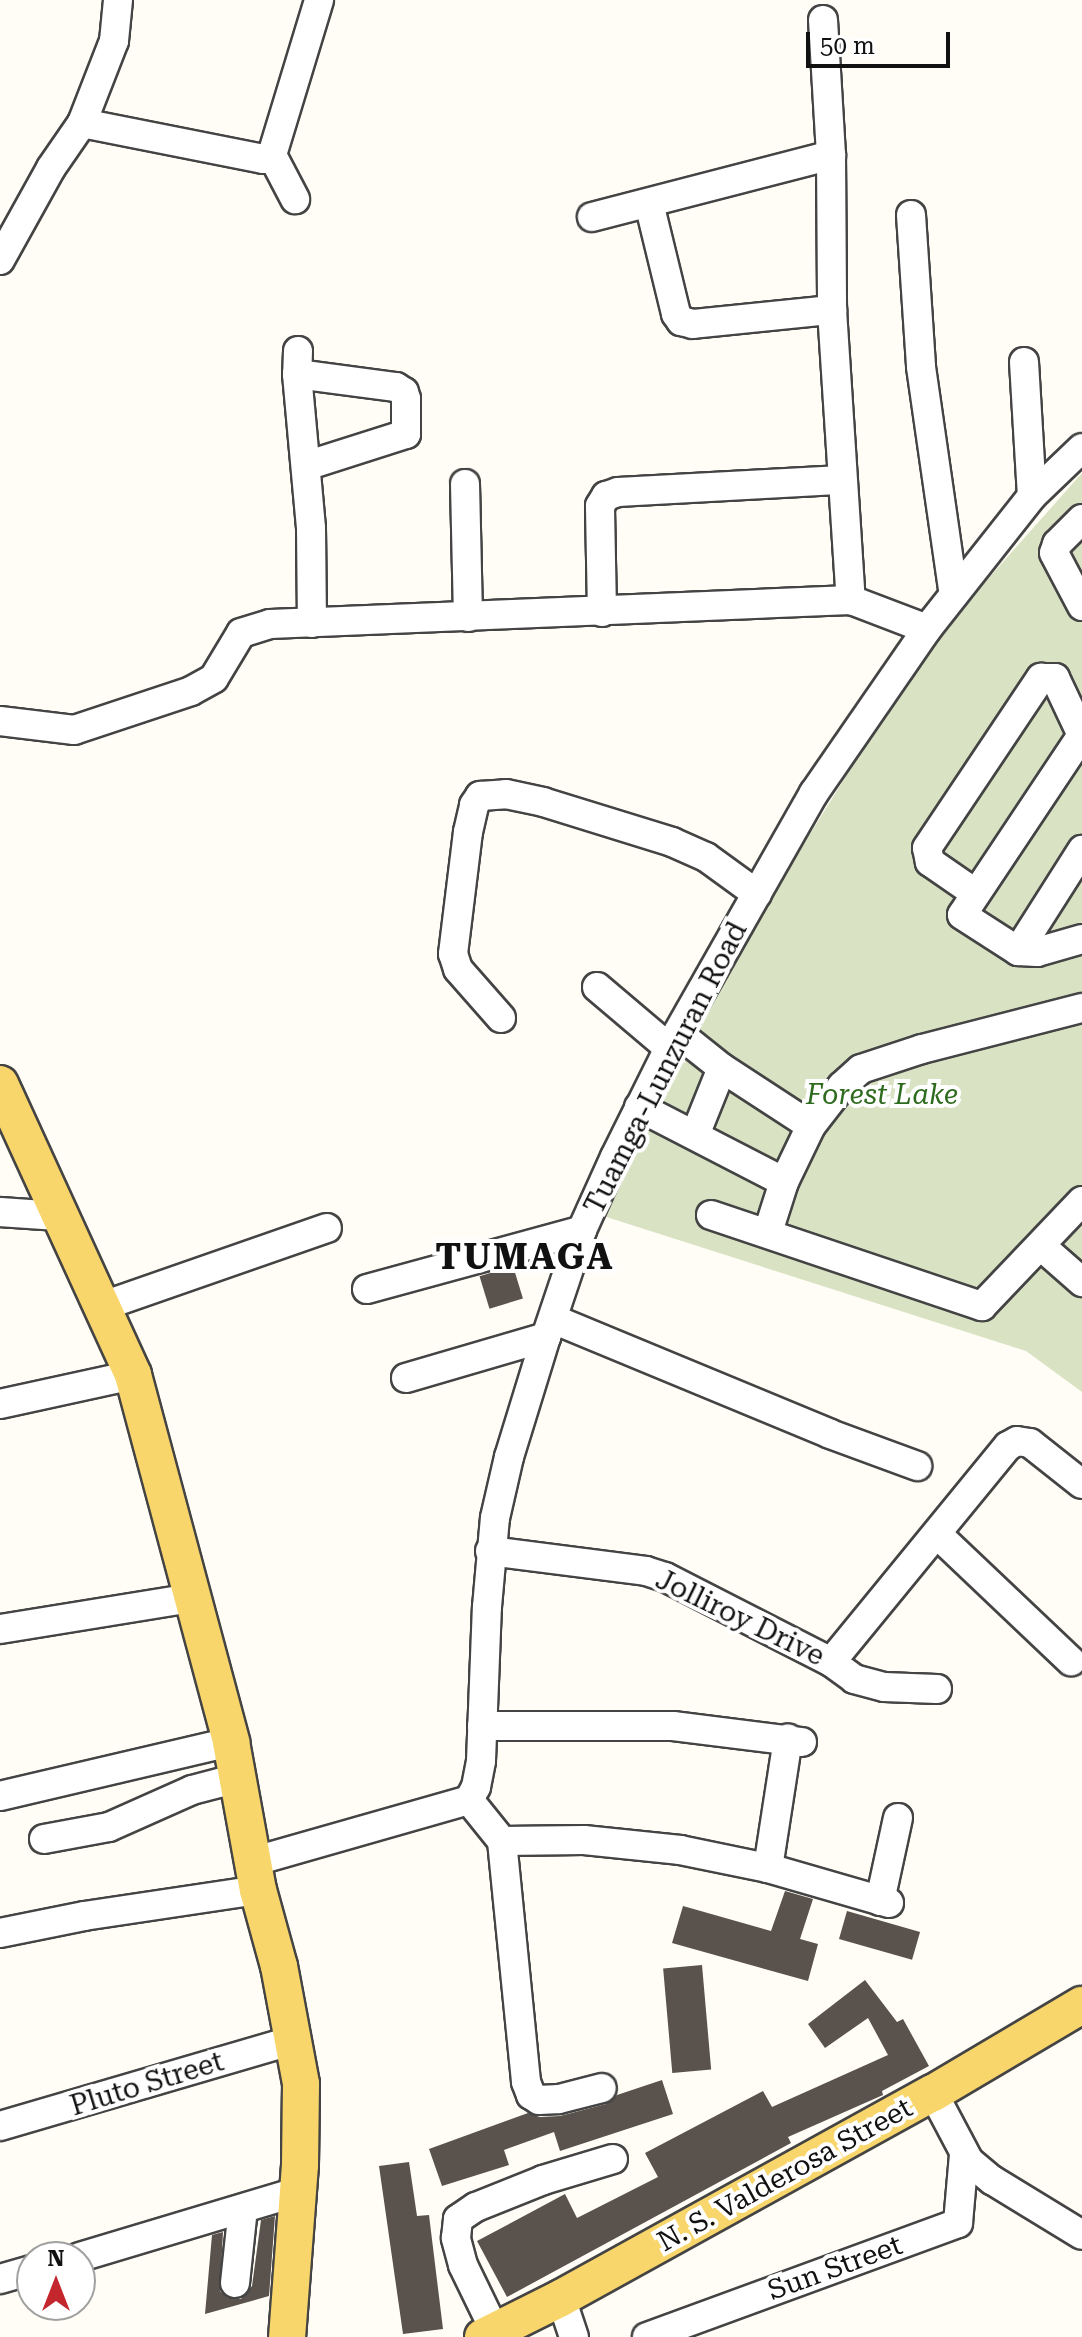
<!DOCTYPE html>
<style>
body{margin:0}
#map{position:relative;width:1082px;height:2337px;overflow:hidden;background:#fffdf5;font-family:"Roboto Serif",serif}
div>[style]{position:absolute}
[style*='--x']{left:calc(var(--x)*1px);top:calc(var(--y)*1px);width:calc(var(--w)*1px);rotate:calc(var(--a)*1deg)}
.cemetery>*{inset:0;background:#d9e3c4}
.building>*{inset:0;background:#5a524d;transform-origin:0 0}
.roads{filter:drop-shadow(2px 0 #444) drop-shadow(-2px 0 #444) drop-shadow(0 2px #444) drop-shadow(0 -2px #444)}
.minor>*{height:28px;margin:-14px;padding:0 14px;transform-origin:14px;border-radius:14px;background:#fff}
.major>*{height:36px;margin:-18px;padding:0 18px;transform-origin:18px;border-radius:18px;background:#f9d66b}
span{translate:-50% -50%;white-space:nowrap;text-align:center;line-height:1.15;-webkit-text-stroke:8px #fff;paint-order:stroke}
.street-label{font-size:28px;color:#111}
.park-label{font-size:28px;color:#2f6b1f;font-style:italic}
.district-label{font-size:36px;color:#111;font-weight:700;letter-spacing:2px}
.north{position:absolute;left:16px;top:2241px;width:80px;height:80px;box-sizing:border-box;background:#fff;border:2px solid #a0a0a0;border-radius:50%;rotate:0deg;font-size:22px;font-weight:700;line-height:32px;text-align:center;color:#111}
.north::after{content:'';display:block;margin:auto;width:28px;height:36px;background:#c4262e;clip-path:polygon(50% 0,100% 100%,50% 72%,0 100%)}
.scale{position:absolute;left:806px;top:32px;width:144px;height:36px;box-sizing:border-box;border:4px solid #111;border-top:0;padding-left:10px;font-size:24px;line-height:28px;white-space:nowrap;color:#111;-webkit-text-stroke:6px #fff;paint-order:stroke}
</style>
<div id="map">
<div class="cemetery">
<i style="clip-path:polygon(1082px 473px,1082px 1392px,1026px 1351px,597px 1214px,686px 1033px,924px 651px)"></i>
</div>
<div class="building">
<i style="left:513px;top:1266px;width:34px;height:35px;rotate:73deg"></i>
<i style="clip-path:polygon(785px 1891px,813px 1899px,800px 1939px,818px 1944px,808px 1981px,672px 1943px,683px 1906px,771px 1931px)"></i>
<i style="left:847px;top:1911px;width:76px;height:29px;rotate:16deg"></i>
<i style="left:702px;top:1965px;width:105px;height:39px;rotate:85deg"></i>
<i style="clip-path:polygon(865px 1980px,897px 2022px,903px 2019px,929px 2066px,882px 2091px,883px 2095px,788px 2137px,791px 2143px,507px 2297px,477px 2241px,565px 2194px,577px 2218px,658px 2177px,645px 2153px,763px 2091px,772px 2107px,888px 2055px,868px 2018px,825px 2048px,808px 2024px)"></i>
<i style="clip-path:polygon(662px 2080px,673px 2114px,560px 2151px,554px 2132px,504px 2150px,509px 2165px,442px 2186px,429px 2149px,528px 2113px,540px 2117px,560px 2116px,606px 2104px,617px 2095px)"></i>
<i style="clip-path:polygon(409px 2162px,417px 2216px,429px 2215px,443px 2329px,403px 2334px,379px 2166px)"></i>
<i style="clip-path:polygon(275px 2216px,269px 2296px,205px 2314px,212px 2235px,223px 2232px,220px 2291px,226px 2297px,241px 2299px,252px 2286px,261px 2220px)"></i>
</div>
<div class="roads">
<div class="minor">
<i style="--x:823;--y:20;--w:135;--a:86.6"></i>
<i style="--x:831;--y:155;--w:155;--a:89.6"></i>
<i style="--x:832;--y:310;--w:291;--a:86.3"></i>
<i style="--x:82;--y:123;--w:185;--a:11.2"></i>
<i style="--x:263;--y:159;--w:10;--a:-24"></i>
<i style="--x:272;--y:155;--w:162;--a:-73.1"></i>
<i style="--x:272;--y:155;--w:50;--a:62.4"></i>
<i style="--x:649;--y:203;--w:114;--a:76.3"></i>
<i style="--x:676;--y:314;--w:9;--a:54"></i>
<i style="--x:681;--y:321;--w:12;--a:14"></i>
<i style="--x:693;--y:324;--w:140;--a:-5.8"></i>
<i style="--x:911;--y:215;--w:152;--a:86.2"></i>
<i style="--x:921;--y:367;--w:230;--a:81.8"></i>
<i style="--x:592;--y:217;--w:247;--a:-14.5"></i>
<i style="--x:0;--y:260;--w:105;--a:-61"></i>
<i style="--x:51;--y:168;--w:55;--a:-55.4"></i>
<i style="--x:82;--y:123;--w:88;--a:-68.7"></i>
<i style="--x:114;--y:41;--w:41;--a:-84.4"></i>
<i style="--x:298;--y:351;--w:23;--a:92"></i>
<i style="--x:297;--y:374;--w:155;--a:84.8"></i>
<i style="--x:311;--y:528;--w:95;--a:89.4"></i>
<i style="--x:1024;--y:362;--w:134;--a:86.6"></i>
<i style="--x:297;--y:374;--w:100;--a:7.5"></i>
<i style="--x:396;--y:387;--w:9;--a:32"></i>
<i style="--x:404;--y:392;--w:7;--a:74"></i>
<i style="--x:406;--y:399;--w:35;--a:90"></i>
<i style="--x:406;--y:434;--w:105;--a:162.3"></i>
<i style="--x:465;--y:484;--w:133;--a:88.7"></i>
<i style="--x:1082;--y:519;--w:35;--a:135"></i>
<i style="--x:1057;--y:544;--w:9;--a:108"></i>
<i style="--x:1054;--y:553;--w:60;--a:62.2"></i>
<i style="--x:602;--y:612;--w:106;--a:-91.1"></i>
<i style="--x:600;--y:506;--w:12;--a:-59"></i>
<i style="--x:606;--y:496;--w:13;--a:-18"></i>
<i style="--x:618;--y:492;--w:224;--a:-3.1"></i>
<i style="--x:0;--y:721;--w:75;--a:6.9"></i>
<i style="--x:74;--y:730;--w:123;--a:-18.4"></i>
<i style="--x:191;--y:691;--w:26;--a:-29"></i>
<i style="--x:214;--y:678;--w:52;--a:-59"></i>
<i style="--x:241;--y:633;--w:30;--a:-17"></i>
<i style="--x:270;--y:624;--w:581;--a:-2.37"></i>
<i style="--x:851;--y:600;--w:81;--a:20.9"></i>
<i style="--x:1082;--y:735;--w:216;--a:123.7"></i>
<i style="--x:962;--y:915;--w:67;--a:32.7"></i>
<i style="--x:1018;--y:951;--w:19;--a:3"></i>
<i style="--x:1037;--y:952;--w:47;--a:-16.1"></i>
<i style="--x:975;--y:893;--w:55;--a:-145.4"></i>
<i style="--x:930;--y:862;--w:14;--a:-102"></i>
<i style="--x:927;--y:848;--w:205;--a:-56.2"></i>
<i style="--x:1041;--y:678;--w:14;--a:0"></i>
<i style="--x:1055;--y:678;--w:63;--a:64.7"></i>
<i style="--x:1018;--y:951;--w:120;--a:-57.6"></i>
<i style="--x:597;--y:987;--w:94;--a:40.3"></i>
<i style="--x:501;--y:1018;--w:65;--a:-131.3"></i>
<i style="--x:458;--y:969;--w:16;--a:-108"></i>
<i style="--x:453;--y:954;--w:123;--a:-83"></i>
<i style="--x:468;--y:832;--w:28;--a:-77"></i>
<i style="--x:474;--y:805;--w:11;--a:-56"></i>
<i style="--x:480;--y:796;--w:26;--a:-4"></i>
<i style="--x:506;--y:794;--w:38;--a:12"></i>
<i style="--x:543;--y:802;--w:135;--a:17.2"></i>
<i style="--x:672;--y:842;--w:37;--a:24"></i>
<i style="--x:706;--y:857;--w:63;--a:36"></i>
<i style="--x:678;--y:1033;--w:56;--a:38.5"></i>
<i style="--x:722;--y:1068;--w:106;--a:33.1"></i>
<i style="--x:639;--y:1107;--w:163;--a:27.3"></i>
<i style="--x:695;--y:1135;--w:72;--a:-68.1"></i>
<i style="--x:0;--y:1212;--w:59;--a:3.9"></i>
<i style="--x:711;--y:1215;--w:286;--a:18.6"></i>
<i style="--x:982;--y:1306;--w:145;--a:-46.4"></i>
<i style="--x:768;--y:1232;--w:52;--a:-72.3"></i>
<i style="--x:784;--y:1182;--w:62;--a:-64.3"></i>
<i style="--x:811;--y:1126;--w:51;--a:-52.2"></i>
<i style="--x:842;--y:1086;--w:25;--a:-42"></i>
<i style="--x:861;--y:1069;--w:64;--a:-18.2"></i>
<i style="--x:922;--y:1049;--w:165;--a:-14.4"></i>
<i style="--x:1041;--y:1246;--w:55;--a:41.3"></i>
<i style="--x:367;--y:1289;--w:223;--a:-15.3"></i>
<i style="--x:103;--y:1306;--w:237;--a:-19.2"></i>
<i style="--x:553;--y:1319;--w:300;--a:22.5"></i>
<i style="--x:830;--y:1434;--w:93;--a:20.2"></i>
<i style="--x:406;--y:1378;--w:146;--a:-16.3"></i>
<i style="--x:0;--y:1404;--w:136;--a:-12.3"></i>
<i style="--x:937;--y:1534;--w:185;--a:43.5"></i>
<i style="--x:490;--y:1551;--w:157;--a:7.3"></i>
<i style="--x:646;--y:1571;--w:20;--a:18"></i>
<i style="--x:665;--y:1577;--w:186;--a:27.1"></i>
<i style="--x:831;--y:1662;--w:29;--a:36"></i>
<i style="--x:854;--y:1679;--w:31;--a:15"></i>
<i style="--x:884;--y:1687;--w:53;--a:2.2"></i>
<i style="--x:0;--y:1629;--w:194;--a:-9.2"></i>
<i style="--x:831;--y:1662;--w:279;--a:-50.7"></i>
<i style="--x:1008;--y:1446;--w:10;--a:-29"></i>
<i style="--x:1017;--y:1441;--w:13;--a:9"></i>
<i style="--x:1030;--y:1443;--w:66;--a:38.3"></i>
<i style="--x:482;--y:1726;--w:191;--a:0"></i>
<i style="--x:673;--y:1726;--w:130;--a:7.1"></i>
<i style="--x:0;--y:1796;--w:237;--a:-13.2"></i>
<i style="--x:469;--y:1800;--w:53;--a:51.2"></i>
<i style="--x:502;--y:1841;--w:242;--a:84.3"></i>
<i style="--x:526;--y:2082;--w:14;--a:69"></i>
<i style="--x:531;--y:2095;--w:9;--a:32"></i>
<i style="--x:539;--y:2100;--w:20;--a:-3"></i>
<i style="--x:559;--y:2099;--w:44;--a:-14.3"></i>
<i style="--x:44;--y:1839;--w:66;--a:-10.5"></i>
<i style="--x:109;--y:1827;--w:91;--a:-24"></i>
<i style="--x:192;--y:1790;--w:48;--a:-14.6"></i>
<i style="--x:502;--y:1841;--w:82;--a:-0.7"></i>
<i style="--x:584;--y:1840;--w:97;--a:5.9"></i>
<i style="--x:680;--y:1850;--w:90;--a:11.6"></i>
<i style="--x:768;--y:1868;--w:126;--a:16.1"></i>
<i style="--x:255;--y:1861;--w:223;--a:-15.9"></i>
<i style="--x:469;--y:1800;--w:15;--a:-62"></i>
<i style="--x:476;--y:1787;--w:26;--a:-79"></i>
<i style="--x:481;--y:1761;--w:154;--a:-87.8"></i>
<i style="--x:487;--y:1607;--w:89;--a:-84.9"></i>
<i style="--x:495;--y:1518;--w:63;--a:-77.1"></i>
<i style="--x:509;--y:1457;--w:126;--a:-72.9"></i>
<i style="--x:546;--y:1337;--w:113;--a:-71.4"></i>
<i style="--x:582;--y:1230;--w:80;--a:-65.7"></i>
<i style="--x:615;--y:1157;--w:122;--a:-63.6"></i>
<i style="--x:669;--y:1048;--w:293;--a:-60.4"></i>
<i style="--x:814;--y:793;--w:199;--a:-55.4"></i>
<i style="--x:927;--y:629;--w:169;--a:-51.7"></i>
<i style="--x:1032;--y:496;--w:69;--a:-43.8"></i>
<i style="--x:768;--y:1868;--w:131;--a:-81.2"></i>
<i style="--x:880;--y:1901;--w:85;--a:-77.8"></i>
<i style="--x:0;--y:1933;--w:86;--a:-11.4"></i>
<i style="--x:84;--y:1916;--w:176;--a:-8.5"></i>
<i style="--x:933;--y:2093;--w:77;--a:62.1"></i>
<i style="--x:969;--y:2161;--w:30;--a:40"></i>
<i style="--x:992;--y:2180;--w:105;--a:31.4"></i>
<i style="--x:0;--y:2126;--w:306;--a:-16.3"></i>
<i style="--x:80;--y:2257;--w:227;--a:-16.7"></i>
<i style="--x:0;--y:2279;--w:33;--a:-16"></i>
<i style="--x:235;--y:2283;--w:75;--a:-83.9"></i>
<i style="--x:561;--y:2298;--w:41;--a:71.6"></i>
<i style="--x:495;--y:2331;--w:73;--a:-115.9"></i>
<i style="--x:463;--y:2265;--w:28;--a:-105"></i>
<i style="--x:456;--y:2238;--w:19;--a:-84"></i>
<i style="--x:458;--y:2219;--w:22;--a:-34"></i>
<i style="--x:476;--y:2207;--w:72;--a:-21.9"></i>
<i style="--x:543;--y:2180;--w:73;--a:-16.7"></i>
<i style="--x:647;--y:2337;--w:331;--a:-20.1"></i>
<i style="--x:958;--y:2223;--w:69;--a:-85"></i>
</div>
<div class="major">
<i style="--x:0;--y:1084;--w:320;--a:65.4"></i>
<i style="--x:133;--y:1375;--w:380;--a:75"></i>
<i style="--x:231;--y:1742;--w:150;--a:79.7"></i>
<i style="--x:258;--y:1890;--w:79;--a:74.6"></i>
<i style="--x:279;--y:1966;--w:120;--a:79.4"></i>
<i style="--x:301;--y:2084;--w:81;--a:90.7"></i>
<i style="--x:300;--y:2165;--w:172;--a:94.3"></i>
<i style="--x:483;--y:2337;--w:87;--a:-26.6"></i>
<i style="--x:561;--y:2298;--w:425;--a:-28.9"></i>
<i style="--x:933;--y:2093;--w:173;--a:-30.6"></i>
</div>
</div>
<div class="street-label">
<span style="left:666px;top:1068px;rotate:-63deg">Tuamga-Lunzuran Road</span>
<span style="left:740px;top:1618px;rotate:26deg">Jolliroy Drive</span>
<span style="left:147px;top:2084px;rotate:-17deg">Pluto Street</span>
<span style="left:785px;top:2175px;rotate:-29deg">N. S. Valderosa Street</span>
<span style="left:835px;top:2268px;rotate:-20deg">Sun Street</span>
</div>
<div class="park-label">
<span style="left:882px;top:1095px">Forest Lake</span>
</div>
<div class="district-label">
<span style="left:525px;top:1258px">TUMAGA</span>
</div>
<div class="north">N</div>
<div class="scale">50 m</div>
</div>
